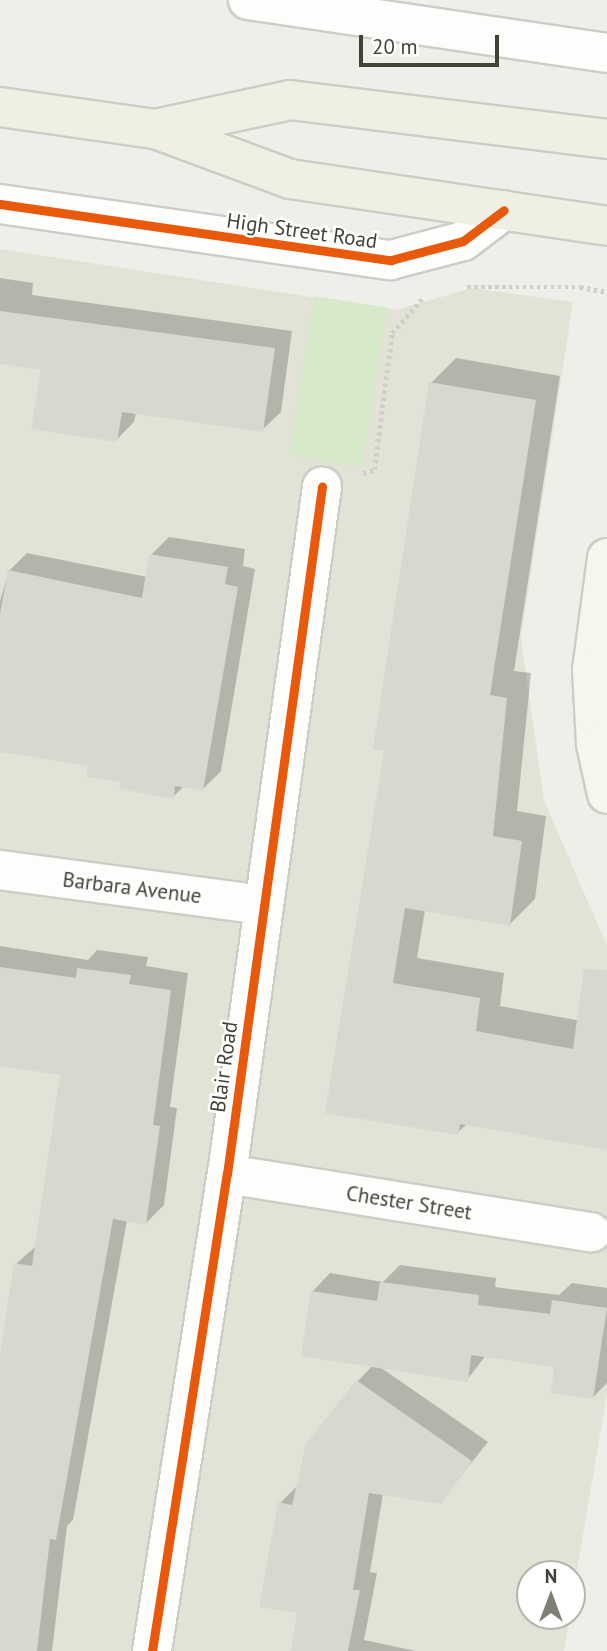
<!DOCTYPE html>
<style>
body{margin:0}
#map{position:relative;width:607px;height:1651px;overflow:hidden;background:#efefe9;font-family:"PT Sans",sans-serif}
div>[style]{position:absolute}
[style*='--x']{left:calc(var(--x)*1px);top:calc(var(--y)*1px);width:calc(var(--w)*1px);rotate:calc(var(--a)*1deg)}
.residential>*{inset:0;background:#e3e2d6}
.green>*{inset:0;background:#d6eaca;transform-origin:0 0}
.shadow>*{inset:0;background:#0003}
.building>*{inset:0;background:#d8d8d1}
.path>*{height:4.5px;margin-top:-2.25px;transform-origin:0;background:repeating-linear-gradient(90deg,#d0cfca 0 3.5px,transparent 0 7px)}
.roads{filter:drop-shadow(2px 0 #cdcdc7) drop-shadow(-2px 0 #cdcdc7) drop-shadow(0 2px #cdcdc7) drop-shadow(0 -2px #cdcdc7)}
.street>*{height:38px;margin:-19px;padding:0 19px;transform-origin:19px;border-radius:19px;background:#fdfdfc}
.secondary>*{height:38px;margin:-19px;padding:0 19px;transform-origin:19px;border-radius:19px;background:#f6f6ee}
.primary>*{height:38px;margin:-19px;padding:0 19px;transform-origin:19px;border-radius:19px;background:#f0efe3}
.cycleway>*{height:9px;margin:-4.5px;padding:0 4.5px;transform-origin:4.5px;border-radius:4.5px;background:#e8590c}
span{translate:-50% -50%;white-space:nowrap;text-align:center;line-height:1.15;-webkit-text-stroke:5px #fff;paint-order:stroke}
.street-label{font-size:21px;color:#444235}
.north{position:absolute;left:516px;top:1560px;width:70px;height:70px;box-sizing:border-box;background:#fff;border:2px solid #b4b3ae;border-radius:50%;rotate:0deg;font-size:19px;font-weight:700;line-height:28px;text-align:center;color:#444235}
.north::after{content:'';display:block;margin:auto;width:24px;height:32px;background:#807f74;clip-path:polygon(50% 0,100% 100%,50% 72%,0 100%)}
.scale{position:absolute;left:359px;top:35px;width:140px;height:32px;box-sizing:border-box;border:4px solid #444235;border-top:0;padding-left:9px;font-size:21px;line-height:24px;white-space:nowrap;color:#444235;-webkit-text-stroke:5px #fff;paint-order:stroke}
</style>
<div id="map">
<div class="residential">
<i style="clip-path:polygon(0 249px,396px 310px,472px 288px,573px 302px,521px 638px,544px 800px,607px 946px,607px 1393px,572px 1600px,572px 1574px,530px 1574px,530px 1616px,570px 1616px,564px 1651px,0 1651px)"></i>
</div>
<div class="green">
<i style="left:314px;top:296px;width:74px;height:161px;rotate:9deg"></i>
</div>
<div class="shadow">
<i style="clip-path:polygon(0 278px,33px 283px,32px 295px,292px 331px,281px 412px,262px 430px,136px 413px,134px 422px,116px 440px,43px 368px,0 363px)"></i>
<i style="clip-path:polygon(456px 358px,560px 376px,514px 671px,531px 673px,517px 811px,546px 816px,535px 899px,510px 924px,425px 910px,417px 958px,504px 973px,500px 1006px,587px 1022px,607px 1008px,607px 1149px,467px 1124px,457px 1133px,327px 1112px,386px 750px,431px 383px)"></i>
<i style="clip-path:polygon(169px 537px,245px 549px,243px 566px,255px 569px,221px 771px,203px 789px,184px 786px,173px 797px,90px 765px,0 750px,0 601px,9px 571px,27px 553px,147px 577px,151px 555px)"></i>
<i style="clip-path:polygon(0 946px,88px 960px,97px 950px,148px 957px,146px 966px,188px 973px,170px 1107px,177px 1108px,164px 1205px,146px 1223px,127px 1220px,73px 1520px,67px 1526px,52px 1651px,0 1651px,0 1365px,16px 1264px,36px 1246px,62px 1073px,0 1040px)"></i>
<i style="clip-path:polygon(400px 1265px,496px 1278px,495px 1287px,559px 1295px,572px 1283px,607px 1288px,607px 1383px,593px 1397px,556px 1366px,486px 1355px,467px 1380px,380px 1367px,488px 1442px,440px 1502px,383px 1494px,370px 1572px,377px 1573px,364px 1640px,416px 1651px,293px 1651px,299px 1612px,280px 1503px,298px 1485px,358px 1381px,373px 1365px,312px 1292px,330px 1273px,383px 1282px)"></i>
</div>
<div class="building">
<i style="clip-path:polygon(0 311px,275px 348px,263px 432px,122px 412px,117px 442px,31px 429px,41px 370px,0 364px)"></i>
<i style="clip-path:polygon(429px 382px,536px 400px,490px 695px,507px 698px,493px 836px,522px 841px,510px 926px,405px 908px,393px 983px,480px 998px,476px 1031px,573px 1049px,584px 969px,607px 970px,607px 1150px,460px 1124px,458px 1135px,325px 1113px,384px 751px,373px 749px)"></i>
<i style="clip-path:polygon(149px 554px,228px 567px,225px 584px,238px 587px,203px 791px,175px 786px,174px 799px,119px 789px,121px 782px,86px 777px,88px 766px,0 752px,0 614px,8px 570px,142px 598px)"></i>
<i style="clip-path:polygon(0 967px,76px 978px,77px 968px,131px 975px,129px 984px,171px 990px,153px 1125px,160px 1126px,146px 1225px,113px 1219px,56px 1540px,50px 1539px,37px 1651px,0 1651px,0 1354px,14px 1263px,32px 1266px,60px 1075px,0 1066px)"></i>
<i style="clip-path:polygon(380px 1282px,479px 1295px,478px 1305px,550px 1314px,552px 1300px,607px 1308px,593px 1399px,551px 1393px,554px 1367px,471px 1355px,468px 1382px,301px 1356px,311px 1291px,377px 1301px)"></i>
<i style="clip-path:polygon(356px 1380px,472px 1461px,441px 1504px,369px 1493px,353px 1590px,360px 1590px,348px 1651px,291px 1651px,297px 1613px,259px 1607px,278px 1502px,292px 1505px,306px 1444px)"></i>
</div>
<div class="path">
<i style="--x:467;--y:287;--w:113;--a:0"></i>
<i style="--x:580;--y:287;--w:27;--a:10"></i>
<i style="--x:363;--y:473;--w:11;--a:-15"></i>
<i style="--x:374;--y:470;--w:138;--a:-82.5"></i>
<i style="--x:392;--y:333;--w:45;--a:-48.6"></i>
</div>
<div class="roads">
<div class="street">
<i style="--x:248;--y:0;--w:363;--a:8.4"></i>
<i style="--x:0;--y:204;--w:395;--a:8.2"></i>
<i style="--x:391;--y:260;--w:74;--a:-14.8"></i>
<i style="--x:463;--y:241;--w:51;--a:-37.1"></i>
<i style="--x:0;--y:870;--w:266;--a:7.6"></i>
<i style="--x:227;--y:1174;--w:369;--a:9.1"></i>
<i style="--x:152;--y:1651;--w:483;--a:-81.1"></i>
<i style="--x:227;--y:1174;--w:694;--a:-82.13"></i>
</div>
<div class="secondary">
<i style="--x:607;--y:558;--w:113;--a:97.6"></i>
<i style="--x:592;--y:670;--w:74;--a:86.9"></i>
<i style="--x:596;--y:744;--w:51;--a:77.6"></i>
</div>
<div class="primary">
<i style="--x:0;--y:107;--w:157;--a:8.1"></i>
<i style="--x:155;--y:129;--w:144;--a:20.3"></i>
<i style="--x:290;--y:179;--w:320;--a:8.4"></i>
<i style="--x:155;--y:129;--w:138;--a:-12.1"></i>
<i style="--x:290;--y:100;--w:319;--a:7"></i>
</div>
</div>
<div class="cycleway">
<i style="--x:0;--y:204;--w:395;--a:8.2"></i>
<i style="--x:391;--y:260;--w:74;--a:-14.8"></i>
<i style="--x:463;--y:241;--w:51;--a:-37.1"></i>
<i style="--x:152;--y:1651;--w:483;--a:-81.1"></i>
<i style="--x:227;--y:1174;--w:694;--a:-82.13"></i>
</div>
<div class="street-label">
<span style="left:302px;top:231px;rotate:8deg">High Street Road</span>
<span style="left:132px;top:888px;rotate:7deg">Barbara Avenue</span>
<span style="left:224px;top:1067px;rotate:-82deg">Blair Road</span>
<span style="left:409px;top:1203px;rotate:9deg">Chester Street</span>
</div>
<div class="north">N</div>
<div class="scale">20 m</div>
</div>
